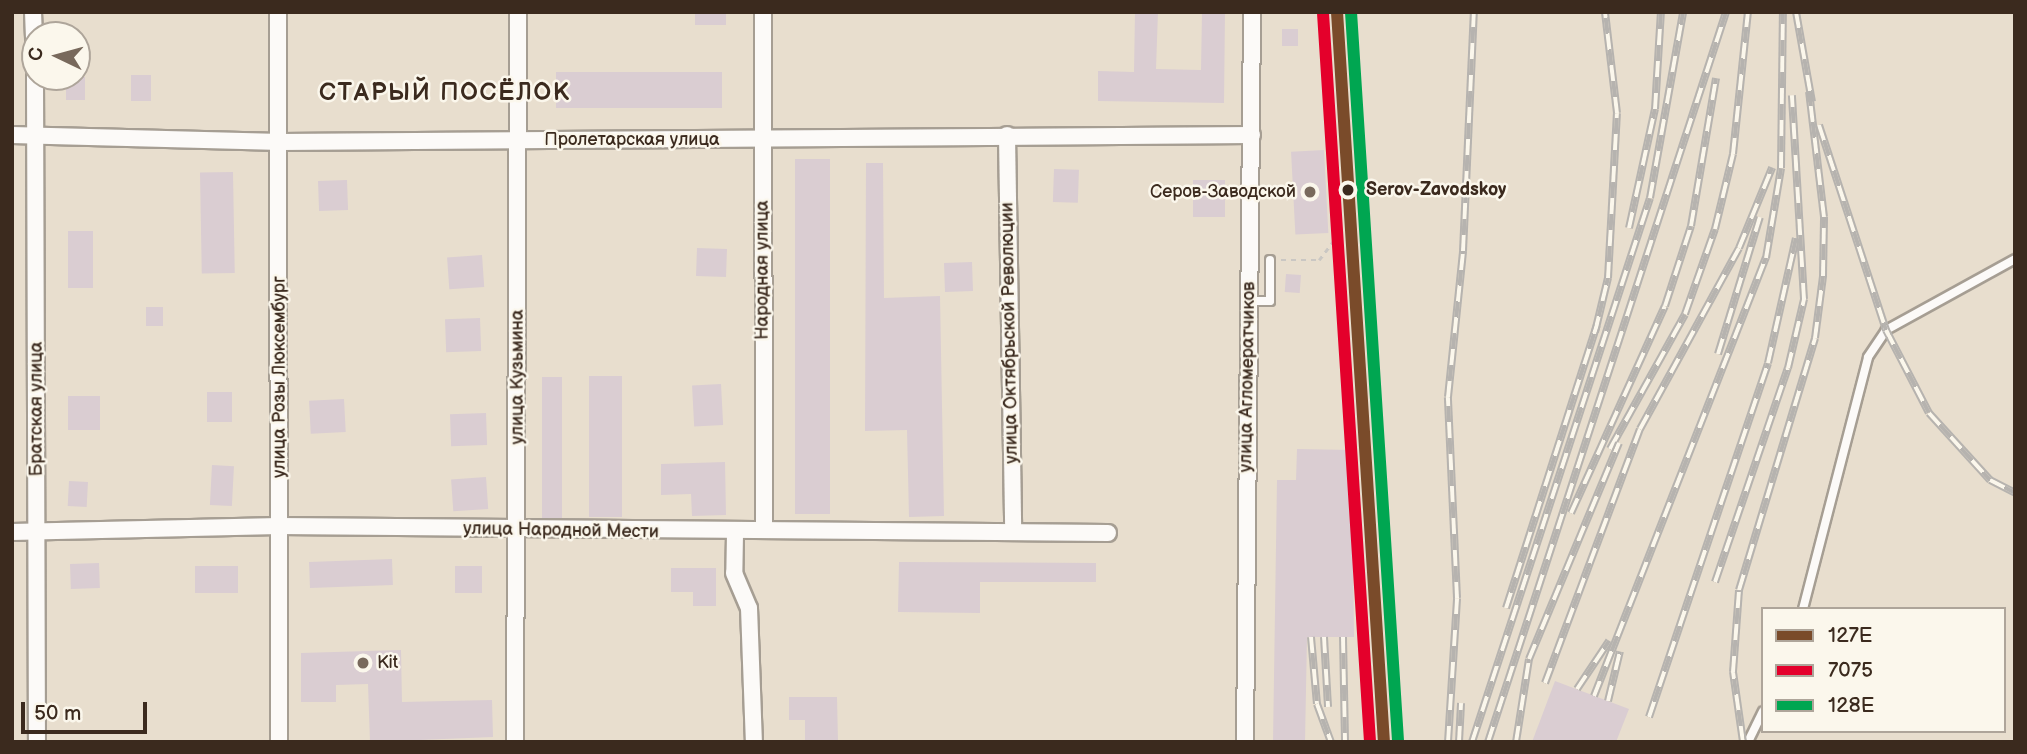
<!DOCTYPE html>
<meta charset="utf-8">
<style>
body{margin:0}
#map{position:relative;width:2027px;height:754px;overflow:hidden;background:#e8dece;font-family:"Balsamiq Sans",sans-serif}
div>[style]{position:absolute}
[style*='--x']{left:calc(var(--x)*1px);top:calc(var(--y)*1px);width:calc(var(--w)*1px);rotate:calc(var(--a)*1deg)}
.building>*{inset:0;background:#dacdd2;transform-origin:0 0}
.path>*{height:2.5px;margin-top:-1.25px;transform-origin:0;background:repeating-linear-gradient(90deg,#cac7c3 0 5px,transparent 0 10px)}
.roads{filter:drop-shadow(2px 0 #a69e93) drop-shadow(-2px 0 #a69e93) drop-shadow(0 2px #a69e93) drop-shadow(0 -2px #a69e93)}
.lane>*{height:8px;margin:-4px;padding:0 4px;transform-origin:4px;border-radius:4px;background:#fcfaf8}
.street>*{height:16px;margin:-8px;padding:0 8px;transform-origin:8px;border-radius:8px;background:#fcfaf8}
.rail>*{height:8px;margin-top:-4px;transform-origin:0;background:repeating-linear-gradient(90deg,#fbf7ec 0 16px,#b6b3af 0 32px);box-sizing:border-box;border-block:2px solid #b6b3af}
.rail-1>*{height:12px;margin:-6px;padding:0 6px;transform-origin:6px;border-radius:6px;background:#7a4b2a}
.rail-2>*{height:12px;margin:-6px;padding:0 6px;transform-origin:6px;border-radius:6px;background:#e4002b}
.rail-3>*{height:12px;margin:-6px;padding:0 6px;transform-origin:6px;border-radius:6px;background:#00a651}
.dots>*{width:19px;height:19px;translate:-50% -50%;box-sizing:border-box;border:4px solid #fbf7ec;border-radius:50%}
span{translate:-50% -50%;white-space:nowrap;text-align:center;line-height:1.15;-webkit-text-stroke:5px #fbf7ec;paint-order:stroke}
.street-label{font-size:18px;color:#3b2a1e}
.stop-label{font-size:18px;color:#3b2a1e;font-weight:700}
.left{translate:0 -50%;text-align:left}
.poi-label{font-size:18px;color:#3b2a1e}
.right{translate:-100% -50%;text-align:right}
.district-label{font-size:24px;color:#3b2a1e;font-weight:700;letter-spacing:2px}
.frame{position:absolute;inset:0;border:14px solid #3b2a1e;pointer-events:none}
.legend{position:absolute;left:1761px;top:607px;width:245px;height:126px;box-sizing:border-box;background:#fbf7ec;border:2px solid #aea59a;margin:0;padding:9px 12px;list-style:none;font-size:21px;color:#3b2a1e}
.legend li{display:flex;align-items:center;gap:14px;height:35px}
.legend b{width:35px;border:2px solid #aea59a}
.north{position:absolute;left:21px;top:21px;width:70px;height:70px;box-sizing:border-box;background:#fbf7ec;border:2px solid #aea59a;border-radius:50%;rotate:275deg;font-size:19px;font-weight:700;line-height:28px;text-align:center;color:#3b2a1e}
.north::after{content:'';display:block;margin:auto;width:24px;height:32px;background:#78695c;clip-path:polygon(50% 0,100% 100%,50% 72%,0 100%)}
.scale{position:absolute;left:21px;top:702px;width:126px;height:32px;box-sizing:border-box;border:4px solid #3b2a1e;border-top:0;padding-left:9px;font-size:21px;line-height:24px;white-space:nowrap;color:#3b2a1e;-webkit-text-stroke:5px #fbf7ec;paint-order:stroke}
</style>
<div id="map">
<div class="building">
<i style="left:695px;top:12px;width:31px;height:13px"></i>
<i style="clip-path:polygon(1135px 12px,1158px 12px,1156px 69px,1201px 70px,1202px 12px,1225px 12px,1224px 103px,1098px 101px,1098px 71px,1134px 72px)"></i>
<i style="left:1298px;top:29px;width:17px;height:16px;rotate:90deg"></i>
<i style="left:722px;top:72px;width:36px;height:166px;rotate:90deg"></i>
<i style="left:151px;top:75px;width:26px;height:20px;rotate:90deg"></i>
<i style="left:66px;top:77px;width:19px;height:23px"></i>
<i style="left:1324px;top:150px;width:83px;height:33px;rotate:87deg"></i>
<i style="left:795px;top:159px;width:35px;height:355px"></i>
<i style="clip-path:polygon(866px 163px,883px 163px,884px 298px,940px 296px,944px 516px,909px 517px,907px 430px,865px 431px)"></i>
<i style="left:1054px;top:169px;width:25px;height:33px;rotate:2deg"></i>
<i style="left:233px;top:172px;width:101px;height:33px;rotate:89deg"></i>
<i style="left:347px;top:180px;width:30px;height:29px;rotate:88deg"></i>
<i style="left:1193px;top:180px;width:32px;height:37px"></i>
<i style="left:68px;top:231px;width:25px;height:57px"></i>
<i style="left:697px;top:248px;width:30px;height:28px;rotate:2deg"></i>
<i style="left:482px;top:255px;width:32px;height:35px;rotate:86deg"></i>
<i style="left:972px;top:262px;width:29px;height:28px;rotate:88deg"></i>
<i style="left:1286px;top:274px;width:15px;height:18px;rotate:4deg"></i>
<i style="left:146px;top:307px;width:17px;height:19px"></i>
<i style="left:480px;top:318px;width:33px;height:35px;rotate:88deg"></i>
<i style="left:589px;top:376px;width:33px;height:141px"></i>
<i style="left:542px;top:377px;width:20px;height:141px"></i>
<i style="left:721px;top:384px;width:41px;height:29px;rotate:87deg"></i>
<i style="left:207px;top:392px;width:25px;height:30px"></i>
<i style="left:68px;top:396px;width:32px;height:34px"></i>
<i style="left:344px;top:399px;width:33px;height:35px;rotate:87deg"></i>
<i style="left:486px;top:413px;width:32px;height:36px;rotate:88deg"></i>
<i style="clip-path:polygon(1297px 449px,1352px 450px,1354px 637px,1307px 637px,1305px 742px,1273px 742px,1277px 480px,1296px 480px)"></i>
<i style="clip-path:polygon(725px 462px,726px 515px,692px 516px,691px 494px,661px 495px,661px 464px)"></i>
<i style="left:212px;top:465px;width:22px;height:40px;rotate:3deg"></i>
<i style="left:486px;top:477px;width:32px;height:35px;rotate:86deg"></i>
<i style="left:69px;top:481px;width:19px;height:25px;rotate:3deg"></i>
<i style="left:392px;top:559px;width:26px;height:83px;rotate:88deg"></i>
<i style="clip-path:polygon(899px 562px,1096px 563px,1096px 582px,980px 582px,980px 613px,898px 612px)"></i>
<i style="left:99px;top:563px;width:25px;height:29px;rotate:88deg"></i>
<i style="left:195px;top:566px;width:43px;height:27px"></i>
<i style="left:455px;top:566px;width:27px;height:27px"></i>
<i style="clip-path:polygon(671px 568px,716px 568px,716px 606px,693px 606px,693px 592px,671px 592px)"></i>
<i style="clip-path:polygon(401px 650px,402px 702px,492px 700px,493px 737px,370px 742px,368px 684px,336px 685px,336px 702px,301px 702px,301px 653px)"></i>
<i style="clip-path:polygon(1555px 681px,1629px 709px,1616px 742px,1532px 742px)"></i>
<i style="clip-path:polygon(789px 697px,837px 697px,838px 742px,805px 742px,805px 720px,789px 720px)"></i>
</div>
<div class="path">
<i style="--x:1281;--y:260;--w:38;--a:0"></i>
<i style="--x:1319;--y:260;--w:38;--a:-53"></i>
</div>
<div class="roads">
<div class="lane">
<i style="--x:1249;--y:301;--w:21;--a:0"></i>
<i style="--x:1270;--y:301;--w:41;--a:-90"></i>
<i style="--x:1803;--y:609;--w:260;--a:-75.5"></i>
<i style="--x:1868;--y:357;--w:32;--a:-56"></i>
<i style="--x:1886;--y:330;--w:147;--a:-28.8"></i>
<i style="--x:1748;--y:742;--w:34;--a:-64"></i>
</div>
<div class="street">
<i style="--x:33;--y:12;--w:51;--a:87.8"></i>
<i style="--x:278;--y:12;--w:730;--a:89.92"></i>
<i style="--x:763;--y:12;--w:515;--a:89.89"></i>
<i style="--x:35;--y:77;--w:665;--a:89.83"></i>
<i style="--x:12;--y:135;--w:269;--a:1.5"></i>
<i style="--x:281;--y:142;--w:971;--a:-0.41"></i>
<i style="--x:1007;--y:135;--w:395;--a:89.1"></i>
<i style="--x:12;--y:532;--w:267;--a:-1.3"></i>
<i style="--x:279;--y:526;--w:829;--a:0.48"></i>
<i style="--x:735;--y:534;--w:39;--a:91"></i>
<i style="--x:734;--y:573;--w:38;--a:67"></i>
<i style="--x:749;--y:608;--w:134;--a:87.9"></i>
<i style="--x:515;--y:742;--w:730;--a:-89.76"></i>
<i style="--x:1245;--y:742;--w:730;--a:-89.45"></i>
</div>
</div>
<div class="rail">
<i style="--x:1796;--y:12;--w:91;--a:79.9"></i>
<i style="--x:1819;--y:125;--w:216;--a:71.9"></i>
<i style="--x:1886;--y:330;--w:93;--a:62.6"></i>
<i style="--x:1929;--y:413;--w:91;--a:47.7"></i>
<i style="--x:1990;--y:480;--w:28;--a:27"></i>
<i style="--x:1629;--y:228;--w:122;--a:-77.7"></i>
<i style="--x:1655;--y:109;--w:97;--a:-86.5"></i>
<i style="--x:1595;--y:332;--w:56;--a:-76.5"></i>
<i style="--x:1608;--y:278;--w:165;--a:-86.9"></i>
<i style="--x:1617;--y:113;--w:102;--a:-96.8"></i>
<i style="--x:1718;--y:354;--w:143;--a:-73"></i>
<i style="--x:1610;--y:449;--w:154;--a:-60.9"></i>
<i style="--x:1685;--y:314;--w:90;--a:-70.6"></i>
<i style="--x:1715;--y:229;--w:77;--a:-76.5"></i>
<i style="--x:1733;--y:154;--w:143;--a:-84"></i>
<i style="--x:1571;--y:513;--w:227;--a:-65.6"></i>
<i style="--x:1665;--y:306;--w:84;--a:-72"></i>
<i style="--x:1691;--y:226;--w:150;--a:-80.4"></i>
<i style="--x:1715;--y:582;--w:226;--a:-71.2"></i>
<i style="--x:1788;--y:368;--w:71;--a:-76.9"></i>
<i style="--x:1804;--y:299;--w:204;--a:-93.4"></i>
<i style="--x:1506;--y:608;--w:297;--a:-72.2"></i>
<i style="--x:1311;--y:637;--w:67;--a:84.9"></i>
<i style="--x:1317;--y:704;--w:40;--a:69.8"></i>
<i style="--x:1324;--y:637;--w:70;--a:86.7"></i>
<i style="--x:1343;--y:637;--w:105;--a:88.9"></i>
<i style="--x:1545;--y:683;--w:271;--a:-69.5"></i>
<i style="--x:1640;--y:429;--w:206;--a:-61.3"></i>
<i style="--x:1739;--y:248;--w:87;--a:-67.6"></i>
<i style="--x:1577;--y:689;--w:58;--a:-56.3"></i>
<i style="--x:1594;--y:696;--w:471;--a:-68.6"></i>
<i style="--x:1766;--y:258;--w:91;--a:-80.5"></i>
<i style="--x:1781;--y:168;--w:156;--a:-89.3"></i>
<i style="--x:1608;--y:701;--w:51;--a:-76.5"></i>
<i style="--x:1649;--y:717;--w:373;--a:-71.4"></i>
<i style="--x:1768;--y:363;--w:128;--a:-77.4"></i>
<i style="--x:1448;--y:742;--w:144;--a:-86.4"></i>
<i style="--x:1457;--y:598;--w:201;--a:-92.6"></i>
<i style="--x:1448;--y:397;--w:147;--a:-84.1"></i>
<i style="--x:1463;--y:251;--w:239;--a:-87.4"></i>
<i style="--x:1459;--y:742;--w:39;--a:-87"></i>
<i style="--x:1472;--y:742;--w:572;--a:-71.88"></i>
<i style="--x:1650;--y:198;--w:189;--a:-79.9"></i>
<i style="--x:1488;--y:742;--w:768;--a:-71.94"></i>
<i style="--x:1516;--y:742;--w:84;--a:-81.1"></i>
<i style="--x:1529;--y:659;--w:234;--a:-67.4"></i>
<i style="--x:1743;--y:742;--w:71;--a:-98.1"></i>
<i style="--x:1733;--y:672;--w:82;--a:-85.8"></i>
<i style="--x:1739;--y:590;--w:263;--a:-73.2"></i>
<i style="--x:1815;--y:338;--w:63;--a:-82.6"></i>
<i style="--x:1823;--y:276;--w:59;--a:-89"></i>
<i style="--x:1824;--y:217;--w:126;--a:-96.8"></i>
</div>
<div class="rail-1">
<i style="--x:1337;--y:12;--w:732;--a:86.32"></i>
</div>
<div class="rail-2">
<i style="--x:1323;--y:13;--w:731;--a:86.31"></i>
</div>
<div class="rail-3">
<i style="--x:1351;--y:12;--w:731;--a:86.31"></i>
</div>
<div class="dots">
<i style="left:1348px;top:190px;background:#3b2a1e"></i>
<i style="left:1310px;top:192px;background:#78695c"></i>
<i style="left:363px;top:663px;background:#78695c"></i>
</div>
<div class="street-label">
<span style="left:632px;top:140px">Пролетарская улица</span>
<span style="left:763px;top:270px;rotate:-90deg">Народная улица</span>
<span style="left:1010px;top:333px;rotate:-91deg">улица Октябрьской Революции</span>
<span style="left:280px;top:377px;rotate:-90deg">улица Розы Люксембург</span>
<span style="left:518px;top:377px;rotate:-90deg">улица Кузьмина</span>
<span style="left:1248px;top:377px;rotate:-89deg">улица Агломератчиков</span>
<span style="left:37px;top:409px;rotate:-90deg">Братская улица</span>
<span style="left:561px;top:531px;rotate:1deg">улица Народной Мести</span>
</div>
<div class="stop-label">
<span class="left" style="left:1366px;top:190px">Serov-Zavodskoy</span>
</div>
<div class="poi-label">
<span class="right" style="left:1296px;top:192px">Серов-Заводской</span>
<span class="left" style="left:377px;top:663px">Kit</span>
</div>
<div class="district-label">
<span style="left:445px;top:93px">СТАРЫЙ ПОСЁЛОК</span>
</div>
<div class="frame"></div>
<ul class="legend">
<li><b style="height:9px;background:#7a4b2a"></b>127Е</li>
<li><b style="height:9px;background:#e4002b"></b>7075</li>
<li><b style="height:9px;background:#00a651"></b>128Е</li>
</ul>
<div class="north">С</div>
<div class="scale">50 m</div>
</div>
